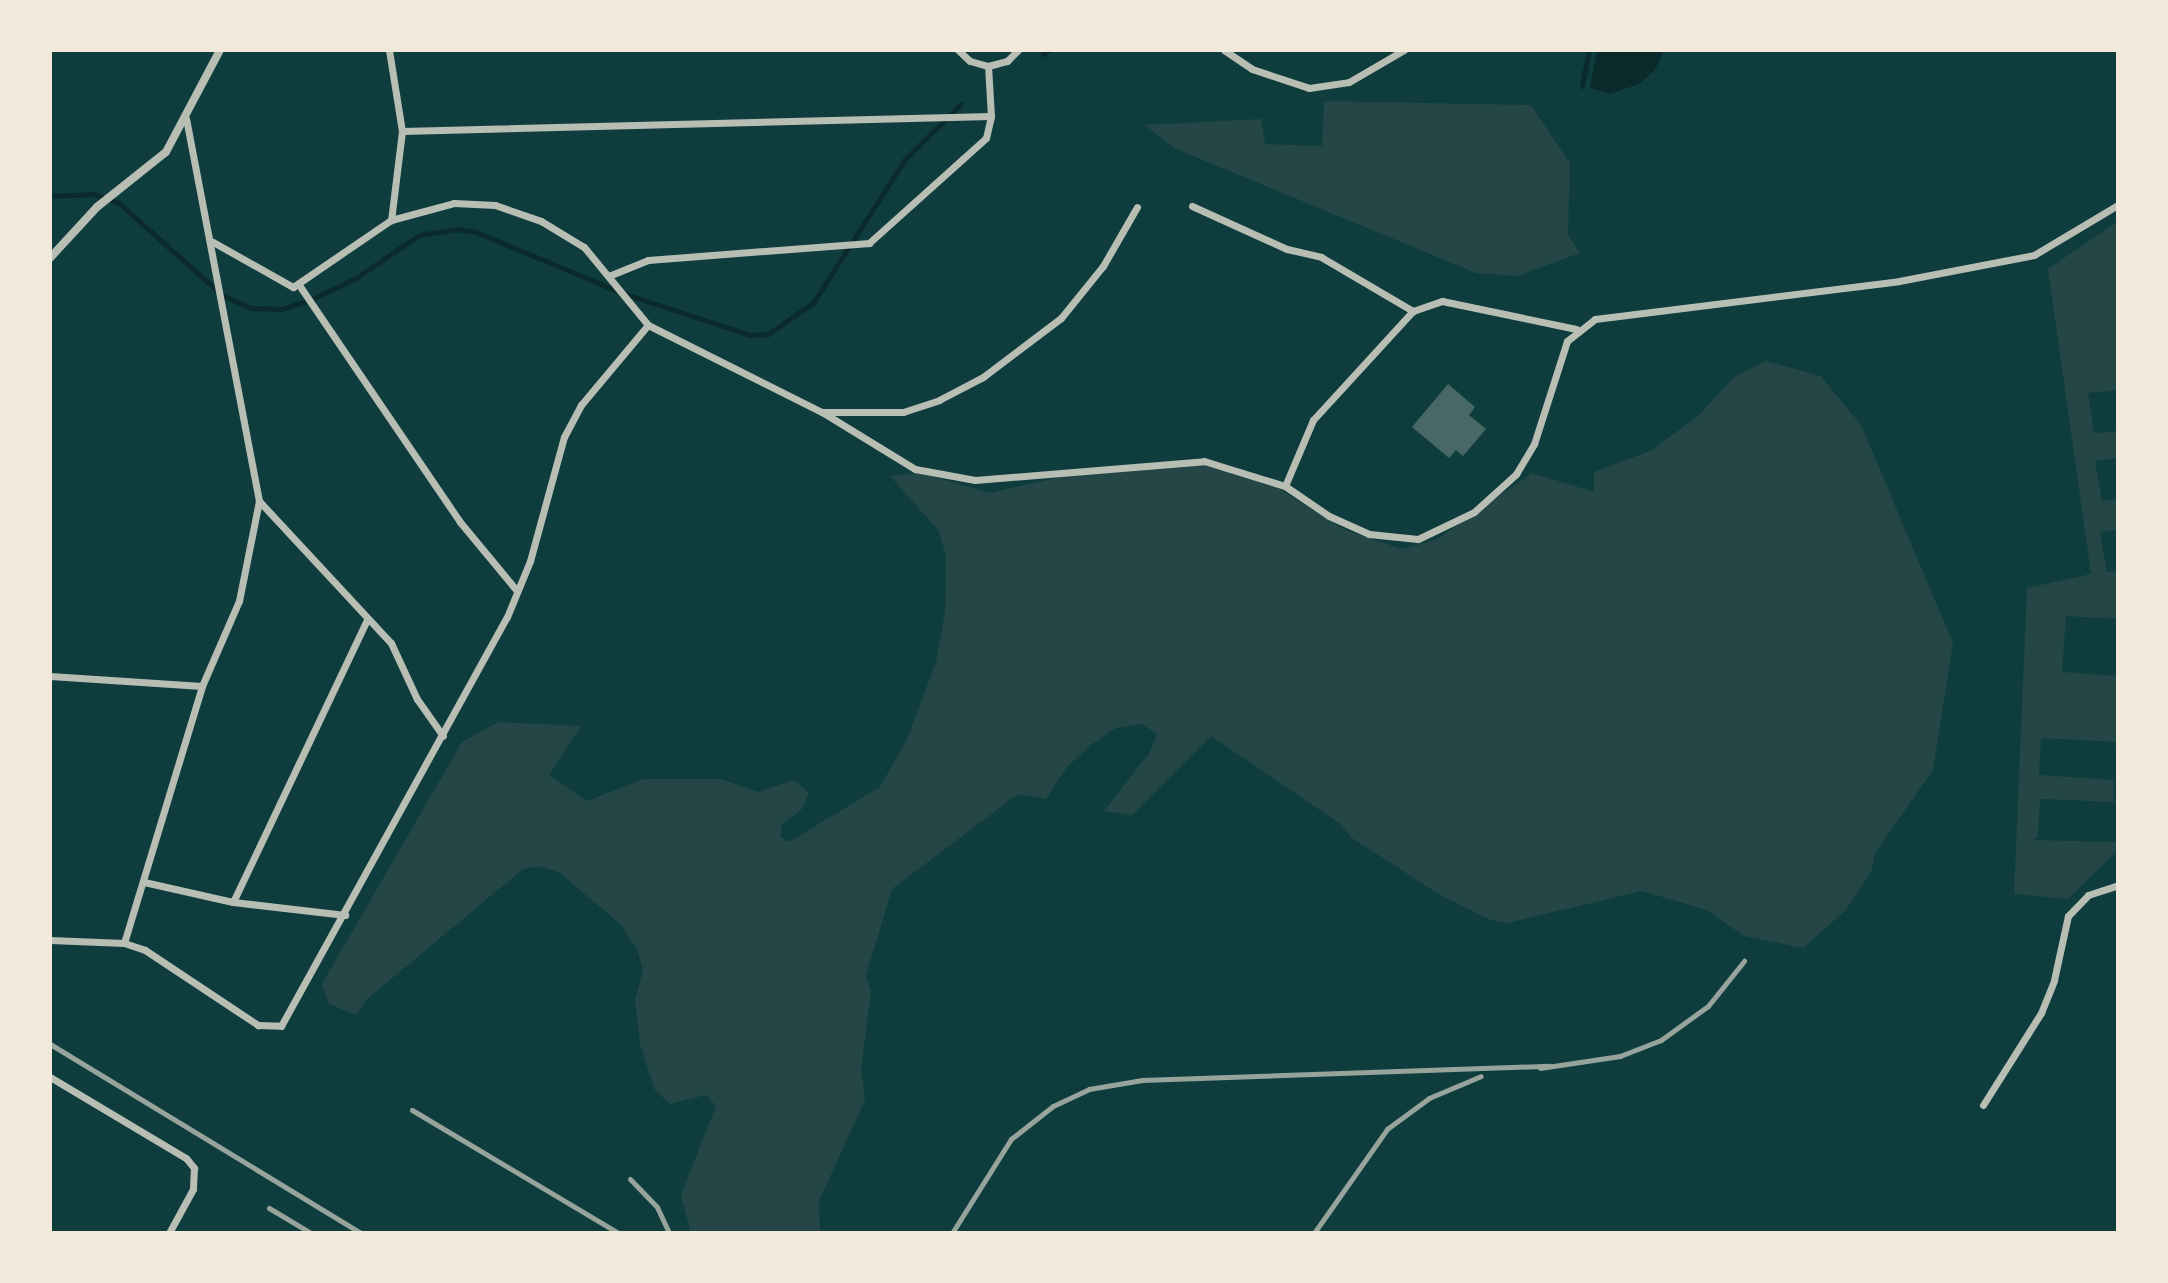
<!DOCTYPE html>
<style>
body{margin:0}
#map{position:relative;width:2168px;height:1283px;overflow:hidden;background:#0f3d3e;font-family:"Exo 2",sans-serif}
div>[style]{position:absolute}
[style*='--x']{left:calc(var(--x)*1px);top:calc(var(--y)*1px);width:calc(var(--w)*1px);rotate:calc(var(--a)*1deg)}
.green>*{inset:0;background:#244646}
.water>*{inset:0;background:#0a2a2b}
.stream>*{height:5px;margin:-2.5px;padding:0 2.5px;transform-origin:2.5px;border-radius:2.5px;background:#0a2a2b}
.building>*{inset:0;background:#486865}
.minor>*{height:7px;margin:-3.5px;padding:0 3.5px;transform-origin:3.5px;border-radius:3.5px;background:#b8beb3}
.tertiary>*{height:8px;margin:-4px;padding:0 4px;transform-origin:4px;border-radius:4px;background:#b8beb3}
.rail>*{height:5px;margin:-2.5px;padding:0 2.5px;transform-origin:2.5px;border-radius:2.5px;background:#97a49c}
span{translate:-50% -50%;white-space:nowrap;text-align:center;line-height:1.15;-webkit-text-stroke:8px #f1e9da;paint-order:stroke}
.frame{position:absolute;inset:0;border:52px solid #f1e9da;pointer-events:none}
</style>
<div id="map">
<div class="green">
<i style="clip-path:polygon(1324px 101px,1531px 105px,1570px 163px,1568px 235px,1580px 253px,1517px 276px,1476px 273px,1174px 148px,1145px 125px,1261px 119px,1265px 144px,1322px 146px)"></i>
<i style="clip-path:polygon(2118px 221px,2118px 390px,2088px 393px,2094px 433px,2118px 431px,2118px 458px,2095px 461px,2102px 501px,2118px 499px,2118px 530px,2100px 532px,2107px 572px,2118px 571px,2118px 619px,2066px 616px,2062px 672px,2118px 676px,2118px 763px,2115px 742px,2041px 738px,2039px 775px,2113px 780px,2114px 802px,2040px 799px,2038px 837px,2032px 840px,2116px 842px,2118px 767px,2118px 850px,2068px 899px,2014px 894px,2027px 588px,2091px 574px,2048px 269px)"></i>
<i style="clip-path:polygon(1766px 361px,1821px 376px,1861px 425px,1953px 643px,1933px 770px,1875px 853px,1871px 872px,1846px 910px,1803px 948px,1744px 936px,1707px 910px,1642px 891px,1507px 923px,1490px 920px,1440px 895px,1352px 838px,1339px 823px,1211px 736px,1132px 815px,1104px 811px,1150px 752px,1157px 734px,1142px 724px,1116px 728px,1092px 744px,1067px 767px,1046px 799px,1018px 794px,892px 889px,866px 975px,871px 992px,861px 1069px,865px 1100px,819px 1201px,820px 1233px,691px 1233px,681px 1195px,716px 1106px,706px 1095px,670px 1104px,655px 1090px,640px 1044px,635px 1000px,643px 970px,637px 949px,620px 924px,560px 873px,540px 866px,523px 869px,367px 999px,356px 1015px,329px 1004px,322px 984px,462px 742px,498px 722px,581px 726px,549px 775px,587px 801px,644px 779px,721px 779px,758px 792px,793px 780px,809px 793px,802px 809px,782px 824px,780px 836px,789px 842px,880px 787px,908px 737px,936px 662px,945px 612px,946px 556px,939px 531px,890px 476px,921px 473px,989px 493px,1084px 472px,1206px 465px,1273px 485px,1345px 530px,1402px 549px,1436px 540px,1532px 473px,1594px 492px,1594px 472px,1650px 451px,1698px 416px,1734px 377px)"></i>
</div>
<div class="water">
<i style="clip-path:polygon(1597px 50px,1664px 50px,1655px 70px,1639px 84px,1610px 94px,1590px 88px)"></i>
</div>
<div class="stream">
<i style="--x:1043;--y:54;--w:7;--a:-34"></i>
<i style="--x:1582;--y:86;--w:37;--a:-79"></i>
<i style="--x:50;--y:196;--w:44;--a:-2.6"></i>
<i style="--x:94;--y:194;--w:27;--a:20"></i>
<i style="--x:119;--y:203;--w:138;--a:41.8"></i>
<i style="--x:222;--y:295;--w:31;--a:25"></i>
<i style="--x:250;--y:308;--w:31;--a:2"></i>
<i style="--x:281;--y:309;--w:30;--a:-17"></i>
<i style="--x:310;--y:300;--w:51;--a:-25.6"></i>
<i style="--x:356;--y:278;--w:76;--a:-34.3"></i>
<i style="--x:419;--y:235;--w:38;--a:-9"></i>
<i style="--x:457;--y:229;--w:19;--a:9"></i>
<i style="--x:476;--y:232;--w:161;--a:22.6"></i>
<i style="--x:625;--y:294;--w:132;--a:18.2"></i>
<i style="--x:750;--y:335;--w:18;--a:-3"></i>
<i style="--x:768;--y:334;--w:55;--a:-34.6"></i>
<i style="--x:813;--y:303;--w:171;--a:-57.4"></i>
<i style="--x:905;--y:159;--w:78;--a:-44.5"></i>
</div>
<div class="building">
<i style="clip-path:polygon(1448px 384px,1475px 407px,1469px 415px,1486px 429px,1463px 456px,1456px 450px,1449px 458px,1412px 427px)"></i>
</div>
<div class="minor">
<i style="--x:389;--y:50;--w:82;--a:80.9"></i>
<i style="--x:402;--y:131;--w:90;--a:97"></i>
<i style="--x:958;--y:50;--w:16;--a:43"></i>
<i style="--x:970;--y:61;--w:19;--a:16"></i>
<i style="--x:988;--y:66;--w:20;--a:-15"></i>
<i style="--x:1007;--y:61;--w:16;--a:-45"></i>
<i style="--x:1224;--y:50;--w:34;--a:34"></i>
<i style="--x:1252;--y:69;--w:60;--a:18.4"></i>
<i style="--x:1309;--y:88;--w:40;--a:-8.5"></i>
<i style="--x:1349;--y:82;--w:64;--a:-30.2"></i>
<i style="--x:402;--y:131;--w:589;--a:-1.46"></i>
<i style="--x:1192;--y:206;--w:104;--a:24.4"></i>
<i style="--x:1287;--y:249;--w:35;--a:13"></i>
<i style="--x:1321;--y:257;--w:107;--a:30.4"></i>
<i style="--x:1413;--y:311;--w:31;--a:-19"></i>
<i style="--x:1442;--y:301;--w:137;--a:11.8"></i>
<i style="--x:213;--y:242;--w:92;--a:29.4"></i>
<i style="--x:293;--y:287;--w:119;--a:-34.4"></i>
<i style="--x:391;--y:220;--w:65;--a:-15.1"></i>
<i style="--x:454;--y:203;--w:41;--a:2.8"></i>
<i style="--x:495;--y:205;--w:49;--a:19.2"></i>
<i style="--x:541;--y:221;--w:50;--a:31.2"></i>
<i style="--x:584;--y:247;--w:101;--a:50.6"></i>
<i style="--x:648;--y:325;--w:195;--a:26.6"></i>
<i style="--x:822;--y:412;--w:109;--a:31.5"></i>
<i style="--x:915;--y:469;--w:61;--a:10.4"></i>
<i style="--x:975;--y:480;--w:230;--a:-4.7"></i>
<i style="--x:1204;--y:461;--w:85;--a:17.2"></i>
<i style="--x:1285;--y:486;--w:53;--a:34.3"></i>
<i style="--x:1329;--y:516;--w:44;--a:24.2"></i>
<i style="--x:1369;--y:534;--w:49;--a:5.8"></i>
<i style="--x:1418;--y:539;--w:62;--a:-25.7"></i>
<i style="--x:1474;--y:512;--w:57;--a:-42.1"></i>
<i style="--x:1516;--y:474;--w:35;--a:-59"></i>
<i style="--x:1534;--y:444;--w:108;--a:-72.2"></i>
<i style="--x:1567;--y:341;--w:36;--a:-38"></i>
<i style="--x:1595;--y:319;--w:306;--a:-7.1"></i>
<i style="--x:1899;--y:281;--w:137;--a:-10.9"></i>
<i style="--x:2034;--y:255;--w:98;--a:-30.8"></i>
<i style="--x:611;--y:275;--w:40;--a:-22"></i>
<i style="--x:648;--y:260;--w:222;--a:-4.4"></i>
<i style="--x:869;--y:243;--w:157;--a:-41.9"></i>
<i style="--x:986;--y:138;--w:23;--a:-77"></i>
<i style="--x:991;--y:116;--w:50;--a:-93.4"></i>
<i style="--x:299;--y:285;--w:287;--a:55.8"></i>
<i style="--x:460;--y:522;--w:89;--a:50.4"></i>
<i style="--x:824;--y:412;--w:79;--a:0"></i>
<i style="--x:903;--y:412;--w:38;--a:-18"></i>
<i style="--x:939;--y:400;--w:50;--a:-27.6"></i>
<i style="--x:983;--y:377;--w:98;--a:-37.1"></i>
<i style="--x:1061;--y:318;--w:67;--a:-51.1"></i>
<i style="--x:1103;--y:266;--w:68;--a:-60"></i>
<i style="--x:1285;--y:486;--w:72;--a:-67"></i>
<i style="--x:1313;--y:420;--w:148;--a:-47.5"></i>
<i style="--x:259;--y:501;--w:194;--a:47.1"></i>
<i style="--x:391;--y:643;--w:62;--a:65.1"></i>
<i style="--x:417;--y:699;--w:45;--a:54.9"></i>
<i style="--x:50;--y:676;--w:152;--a:3.8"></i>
<i style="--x:144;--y:882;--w:91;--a:12.7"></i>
<i style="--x:233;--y:902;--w:113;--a:6.6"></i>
<i style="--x:233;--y:902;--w:314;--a:-64.6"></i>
<i style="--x:50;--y:940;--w:74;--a:2.3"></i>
<i style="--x:124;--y:943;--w:22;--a:18"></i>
<i style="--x:145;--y:950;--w:136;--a:33.6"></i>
<i style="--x:258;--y:1025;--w:23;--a:2"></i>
<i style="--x:281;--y:1026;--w:467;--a:-61.1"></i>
<i style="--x:507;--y:617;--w:61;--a:-67.7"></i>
<i style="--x:530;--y:561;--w:129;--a:-74.7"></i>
<i style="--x:564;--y:437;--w:36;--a:-62"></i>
<i style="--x:581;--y:405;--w:104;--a:-50.1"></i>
<i style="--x:124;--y:943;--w:269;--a:-73.1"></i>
<i style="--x:202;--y:686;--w:93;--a:-66.5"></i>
<i style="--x:239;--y:601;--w:102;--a:-78.7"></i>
<i style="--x:259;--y:501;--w:389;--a:-100.8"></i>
<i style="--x:50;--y:1077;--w:158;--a:30.8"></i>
<i style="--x:186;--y:1158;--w:13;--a:51"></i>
<i style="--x:194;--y:1168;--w:21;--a:93"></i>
<i style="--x:193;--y:1189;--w:50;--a:118.6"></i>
<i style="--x:1983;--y:1105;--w:109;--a:-57.8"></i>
<i style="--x:2041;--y:1013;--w:35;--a:-68"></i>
<i style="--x:2054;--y:980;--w:66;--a:-77.7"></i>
<i style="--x:2068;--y:916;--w:29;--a:-46"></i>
<i style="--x:2088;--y:895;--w:32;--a:-18"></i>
</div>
<div class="tertiary">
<i style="--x:50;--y:258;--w:69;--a:-47.3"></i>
<i style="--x:97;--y:207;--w:88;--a:-38.6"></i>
<i style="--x:166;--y:152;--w:115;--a:-62.1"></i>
</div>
<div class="rail">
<i style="--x:50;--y:1044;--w:364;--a:31.3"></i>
<i style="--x:1540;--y:1068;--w:81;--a:-8.5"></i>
<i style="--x:1620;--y:1056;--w:44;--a:-21.3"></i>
<i style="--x:1661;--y:1040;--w:58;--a:-35.9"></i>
<i style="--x:1708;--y:1006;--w:58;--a:-51.3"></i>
<i style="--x:412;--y:1110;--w:240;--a:30.8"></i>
<i style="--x:630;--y:1179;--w:39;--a:46"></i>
<i style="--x:657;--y:1207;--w:29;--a:65"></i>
<i style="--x:269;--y:1208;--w:49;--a:30.8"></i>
<i style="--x:952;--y:1233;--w:111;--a:-57.9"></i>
<i style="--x:1011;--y:1139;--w:53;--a:-38.2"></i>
<i style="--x:1053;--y:1106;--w:40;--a:-25"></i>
<i style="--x:1089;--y:1089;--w:54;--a:-9.6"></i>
<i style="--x:1142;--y:1080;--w:408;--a:-2"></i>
<i style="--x:1314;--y:1233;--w:127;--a:-54.9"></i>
<i style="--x:1387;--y:1129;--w:52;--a:-36.4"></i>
<i style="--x:1429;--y:1098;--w:56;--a:-22.9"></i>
</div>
<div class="frame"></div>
</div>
